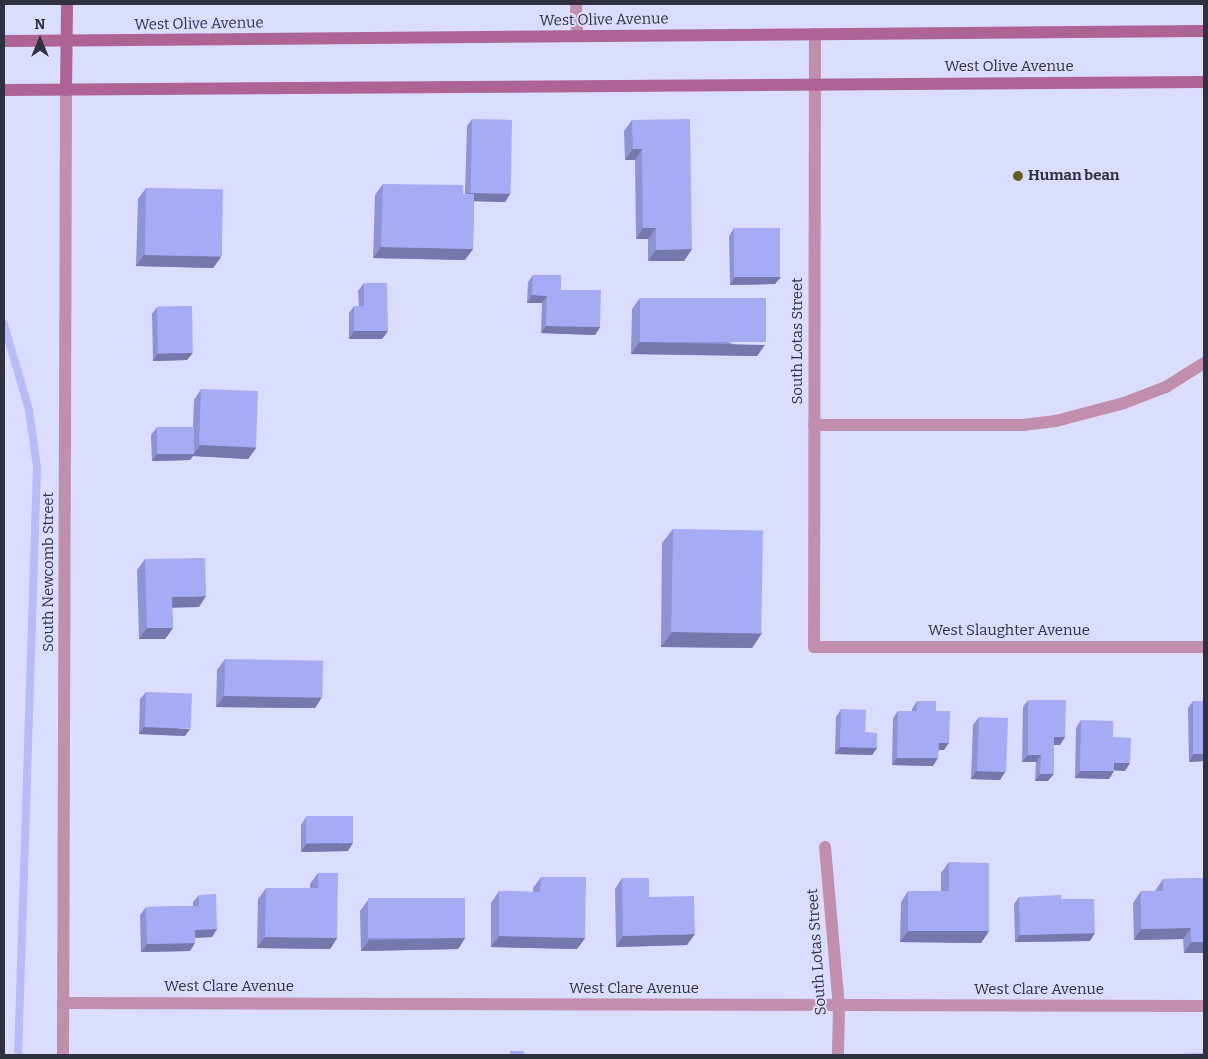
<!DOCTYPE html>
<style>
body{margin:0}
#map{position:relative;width:1208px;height:1059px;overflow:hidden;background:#daddfe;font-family:Bitter,serif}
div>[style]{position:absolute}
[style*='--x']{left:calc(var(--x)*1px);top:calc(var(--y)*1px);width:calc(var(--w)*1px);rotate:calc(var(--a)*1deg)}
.stream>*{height:8px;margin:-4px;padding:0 4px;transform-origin:4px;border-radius:4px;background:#b7bcf8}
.lane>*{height:12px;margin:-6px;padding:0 6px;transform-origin:6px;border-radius:6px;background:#c18eae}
.street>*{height:12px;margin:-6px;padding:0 6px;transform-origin:6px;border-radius:6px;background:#c18eae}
.secondary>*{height:12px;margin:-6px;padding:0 6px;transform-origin:6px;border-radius:6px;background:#ad6495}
.wall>*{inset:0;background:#8f93d4}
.shaded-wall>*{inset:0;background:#7478ac}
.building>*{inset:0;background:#a6abf6;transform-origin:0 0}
.dots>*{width:14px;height:14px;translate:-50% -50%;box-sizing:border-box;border:2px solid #daddfe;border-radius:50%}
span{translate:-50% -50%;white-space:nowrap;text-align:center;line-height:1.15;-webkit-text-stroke:4px #daddfe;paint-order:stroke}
.street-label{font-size:15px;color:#2f3140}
.poi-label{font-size:15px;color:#2f3140;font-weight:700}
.left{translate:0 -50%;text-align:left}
.frame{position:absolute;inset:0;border:5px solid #2f3140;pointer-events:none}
.north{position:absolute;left:15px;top:15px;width:50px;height:50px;-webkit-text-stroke:4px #daddfe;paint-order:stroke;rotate:0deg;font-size:14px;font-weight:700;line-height:20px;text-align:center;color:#2f3140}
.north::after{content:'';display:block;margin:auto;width:18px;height:22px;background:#2f3140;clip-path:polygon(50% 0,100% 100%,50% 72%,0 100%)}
</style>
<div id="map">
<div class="stream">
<i style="--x:4;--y:324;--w:90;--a:73.8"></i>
<i style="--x:29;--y:410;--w:59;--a:82.1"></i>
<i style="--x:37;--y:468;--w:587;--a:91.85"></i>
</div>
<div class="lane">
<i style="--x:814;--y:425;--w:209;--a:0"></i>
<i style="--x:1023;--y:425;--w:33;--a:-7"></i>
<i style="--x:1056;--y:421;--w:70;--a:-14.8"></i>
<i style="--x:1124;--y:403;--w:45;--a:-20.9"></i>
<i style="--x:1166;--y:387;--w:45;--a:-32.3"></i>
</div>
<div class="street">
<i style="--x:576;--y:4;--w:32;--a:88"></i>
<i style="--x:815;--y:34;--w:613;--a:90.09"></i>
<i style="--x:814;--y:647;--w:390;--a:0"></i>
<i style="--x:825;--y:847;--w:160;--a:85"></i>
<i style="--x:839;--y:1006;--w:49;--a:91.2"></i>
<i style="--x:63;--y:1003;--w:1141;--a:0.15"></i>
<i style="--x:63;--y:1055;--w:965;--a:-89.82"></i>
</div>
<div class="secondary">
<i style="--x:4;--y:41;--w:1200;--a:-0.48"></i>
<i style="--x:4;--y:90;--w:1200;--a:-0.38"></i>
<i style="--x:66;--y:90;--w:86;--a:-89.3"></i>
</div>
<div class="wall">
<i style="clip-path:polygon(472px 119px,510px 194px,505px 202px,474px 201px,473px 249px,465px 260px,373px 258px,375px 195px,383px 184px,465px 194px,467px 126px)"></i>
<i style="clip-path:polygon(632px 120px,692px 249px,684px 261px,648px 261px,648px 239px,636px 239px,635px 160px,625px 160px,624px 131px)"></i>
<i style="clip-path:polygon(146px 188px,221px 257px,213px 268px,136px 266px,138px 199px)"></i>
<i style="clip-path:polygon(734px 228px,775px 284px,730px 285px,729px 236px)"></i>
<i style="clip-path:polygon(533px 275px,561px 290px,600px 327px,595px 335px,541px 333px,542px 303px,527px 303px,528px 282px)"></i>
<i style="clip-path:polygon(364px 283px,388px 331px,382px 339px,349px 339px,349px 313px,354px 306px,359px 306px,358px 291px)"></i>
<i style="clip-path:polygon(640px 298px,757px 356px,631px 354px,632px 309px)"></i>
<i style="clip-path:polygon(157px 307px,187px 360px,153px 361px,152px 314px)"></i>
<i style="clip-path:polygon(201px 389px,256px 448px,248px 459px,193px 456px,190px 460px,152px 461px,151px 435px,157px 427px,193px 427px,194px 400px)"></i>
<i style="clip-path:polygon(673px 529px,762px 633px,752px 648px,661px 647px,662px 543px)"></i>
<i style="clip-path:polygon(145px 559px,199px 607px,172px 607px,173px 628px,165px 639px,139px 639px,137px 570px)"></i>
<i style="clip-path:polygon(225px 659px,322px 697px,315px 708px,216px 707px,217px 670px)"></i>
<i style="clip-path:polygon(146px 692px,185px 736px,139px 734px,140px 699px)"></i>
<i style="clip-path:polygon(1028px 700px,1065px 737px,1060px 745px,1054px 745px,1048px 781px,1035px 781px,1036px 762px,1022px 762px,1023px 707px)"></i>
<i style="clip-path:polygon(917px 701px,936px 711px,944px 750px,939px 750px,933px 766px,892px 765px,893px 718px,898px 711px,912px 711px,912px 709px)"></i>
<i style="clip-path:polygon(1193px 701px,1204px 761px,1189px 762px,1188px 708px)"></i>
<i style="clip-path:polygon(841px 709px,865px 732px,877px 748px,872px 755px,835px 754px,836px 717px)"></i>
<i style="clip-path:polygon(979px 717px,1005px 772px,1000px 780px,971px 779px,973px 725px)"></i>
<i style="clip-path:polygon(1081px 720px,1113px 737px,1125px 771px,1114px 770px,1109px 779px,1075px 778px,1076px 728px)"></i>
<i style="clip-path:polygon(306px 817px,348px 851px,301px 852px,301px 825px)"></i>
<i style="clip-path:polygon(949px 862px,989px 931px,981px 943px,900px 942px,901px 902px,908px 891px,941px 891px,941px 873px)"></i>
<i style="clip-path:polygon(318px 873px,337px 938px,330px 949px,257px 948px,258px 899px,266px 888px,310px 888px,310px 884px)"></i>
<i style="clip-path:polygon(541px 877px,585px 938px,577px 949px,491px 947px,491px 903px,499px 891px,533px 892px,533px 888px)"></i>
<i style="clip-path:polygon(622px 878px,649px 897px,687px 945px,616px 947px,615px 889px)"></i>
<i style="clip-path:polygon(1204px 878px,1204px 953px,1184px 953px,1183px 939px,1134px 940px,1133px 903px,1141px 891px,1155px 891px,1163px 879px)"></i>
<i style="clip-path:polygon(199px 895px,217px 929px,212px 937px,195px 938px,190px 951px,141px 952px,140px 915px,146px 907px,193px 906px,193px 902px)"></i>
<i style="clip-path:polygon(1019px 897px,1061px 899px,1090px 941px,1015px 942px,1014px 904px)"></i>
<i style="clip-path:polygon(368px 900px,465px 938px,458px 949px,361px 951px,360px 911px)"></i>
</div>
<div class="shaded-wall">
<i style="clip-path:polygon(633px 149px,642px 149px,635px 160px,625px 160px)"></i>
<i style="clip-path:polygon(470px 193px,510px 194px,505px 202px,465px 201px)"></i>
<i style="clip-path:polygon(643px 228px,656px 228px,648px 239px,636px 239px)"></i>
<i style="clip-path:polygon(381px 247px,473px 249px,465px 260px,373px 258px)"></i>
<i style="clip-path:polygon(692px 249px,684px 261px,648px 261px,656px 250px)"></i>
<i style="clip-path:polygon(144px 255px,221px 257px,213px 268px,136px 266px)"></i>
<i style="clip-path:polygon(735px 277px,781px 277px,775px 284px,730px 285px)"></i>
<i style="clip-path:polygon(532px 295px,547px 296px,542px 303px,527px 303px)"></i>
<i style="clip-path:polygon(546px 326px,600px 327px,595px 335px,541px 333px)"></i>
<i style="clip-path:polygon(354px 331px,388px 331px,382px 339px,349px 339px)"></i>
<i style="clip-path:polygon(639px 342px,765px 345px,757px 356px,631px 354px)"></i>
<i style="clip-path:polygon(158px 353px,193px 353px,187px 360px,153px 361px)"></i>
<i style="clip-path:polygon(200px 445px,256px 448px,248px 459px,193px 456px,190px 460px,152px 461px,157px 454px,195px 453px)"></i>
<i style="clip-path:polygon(206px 596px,199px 607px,164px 608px,172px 597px)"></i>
<i style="clip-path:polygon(147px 628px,173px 628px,165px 639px,139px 639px)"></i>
<i style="clip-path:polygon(672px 632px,762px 633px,752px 648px,661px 647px)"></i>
<i style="clip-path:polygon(224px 696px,322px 697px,315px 708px,216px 707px)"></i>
<i style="clip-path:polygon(144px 727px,190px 729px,185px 736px,139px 734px)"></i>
<i style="clip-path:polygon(1054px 737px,1065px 737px,1060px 745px,1049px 745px)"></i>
<i style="clip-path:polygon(939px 743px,949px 743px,944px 750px,933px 750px)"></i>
<i style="clip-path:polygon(840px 747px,877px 748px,872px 755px,835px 754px)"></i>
<i style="clip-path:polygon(1194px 754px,1204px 754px,1204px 761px,1189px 762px)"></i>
<i style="clip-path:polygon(1028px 755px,1041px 755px,1036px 762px,1022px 762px)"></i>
<i style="clip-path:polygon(897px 758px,938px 758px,933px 766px,892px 765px)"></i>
<i style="clip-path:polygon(1114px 763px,1130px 763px,1125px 771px,1109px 770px)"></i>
<i style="clip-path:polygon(976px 771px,1005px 772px,1000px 780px,971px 779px)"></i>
<i style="clip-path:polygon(1080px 771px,1114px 771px,1109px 779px,1075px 778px)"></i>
<i style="clip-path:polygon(1040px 774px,1054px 774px,1048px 781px,1035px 781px)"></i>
<i style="clip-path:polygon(353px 843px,348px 851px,301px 852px,306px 844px)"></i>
<i style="clip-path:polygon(1191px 928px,1183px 939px,1134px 940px,1141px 929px)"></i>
<i style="clip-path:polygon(217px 929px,212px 937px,190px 938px,195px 930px)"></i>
<i style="clip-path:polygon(908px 931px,989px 931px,981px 943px,900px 942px)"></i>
<i style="clip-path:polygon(1095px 933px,1090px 941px,1015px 942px,1020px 935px)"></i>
<i style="clip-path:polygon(695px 934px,687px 945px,616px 947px,623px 936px)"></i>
<i style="clip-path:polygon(499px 936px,585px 938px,577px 949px,491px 947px)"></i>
<i style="clip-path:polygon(265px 937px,337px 938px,330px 949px,257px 948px)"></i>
<i style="clip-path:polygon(465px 938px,458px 949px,361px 951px,369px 940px)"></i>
<i style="clip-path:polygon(1191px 942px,1204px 942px,1204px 953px,1184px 953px)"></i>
<i style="clip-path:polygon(195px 943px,190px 951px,141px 952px,147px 944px)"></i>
</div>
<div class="building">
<i style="left:472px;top:119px;width:40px;height:74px;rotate:1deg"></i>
<i style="clip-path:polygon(690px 119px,692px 249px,656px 250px,656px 228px,643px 228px,642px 149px,633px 149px,632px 120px)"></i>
<i style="clip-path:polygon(383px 184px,463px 185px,463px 194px,474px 194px,473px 249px,381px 247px)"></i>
<i style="left:146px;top:188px;width:77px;height:67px;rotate:1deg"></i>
<i style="left:734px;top:228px;width:46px;height:49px"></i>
<i style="clip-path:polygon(533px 275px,561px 275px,561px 290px,601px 290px,600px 327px,546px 326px,547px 296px,532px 295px)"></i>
<i style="clip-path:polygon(364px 283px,387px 283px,388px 331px,354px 331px,354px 306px,364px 306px)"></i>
<i style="left:640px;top:298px;width:126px;height:44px"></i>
<i style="left:192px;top:306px;width:47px;height:35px;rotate:89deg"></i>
<i style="left:201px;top:389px;width:57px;height:56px;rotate:2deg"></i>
<i style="left:157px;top:427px;width:37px;height:27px"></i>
<i style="left:673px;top:529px;width:90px;height:103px;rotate:1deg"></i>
<i style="clip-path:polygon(205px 558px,206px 596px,172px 597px,173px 628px,147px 628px,145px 559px)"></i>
<i style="left:225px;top:659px;width:98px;height:37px;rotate:1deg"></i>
<i style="left:146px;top:692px;width:46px;height:35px;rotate:2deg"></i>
<i style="clip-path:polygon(1028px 700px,1066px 700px,1065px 737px,1054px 737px,1054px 774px,1040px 774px,1041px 755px,1028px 755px)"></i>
<i style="clip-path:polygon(917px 701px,936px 701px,936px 711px,950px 711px,949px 743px,939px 743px,938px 758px,897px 758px,898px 711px,917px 711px)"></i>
<i style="left:1193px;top:701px;width:11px;height:53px"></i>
<i style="clip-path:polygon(841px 709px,866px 710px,865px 732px,877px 733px,877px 748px,840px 747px)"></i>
<i style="left:979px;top:717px;width:29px;height:54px;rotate:2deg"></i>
<i style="clip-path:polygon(1081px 720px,1113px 721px,1113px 737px,1131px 738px,1130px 763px,1114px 763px,1114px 771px,1080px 771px)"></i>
<i style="left:353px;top:816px;width:27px;height:47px;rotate:90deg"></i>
<i style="clip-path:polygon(949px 862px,989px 863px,989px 931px,908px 931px,908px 891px,949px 891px)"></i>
<i style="clip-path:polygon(318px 873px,338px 873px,337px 938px,265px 937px,266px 888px,318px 888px)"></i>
<i style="clip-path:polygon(541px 877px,586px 877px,585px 938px,499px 936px,499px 891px,540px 892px)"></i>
<i style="clip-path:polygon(622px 878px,649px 878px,649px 897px,694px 896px,695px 934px,623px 936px)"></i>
<i style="clip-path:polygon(1204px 878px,1204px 942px,1191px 942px,1191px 928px,1141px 929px,1141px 891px,1163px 891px,1163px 879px)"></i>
<i style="clip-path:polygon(216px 894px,217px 929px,195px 930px,195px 943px,147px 944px,146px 907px,199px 906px,199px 895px)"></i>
<i style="clip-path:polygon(1061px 895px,1061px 899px,1094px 899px,1095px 933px,1020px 935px,1019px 897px)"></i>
<i style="left:465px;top:898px;width:40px;height:97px;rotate:90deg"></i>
<i style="left:510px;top:1051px;width:14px;height:4px"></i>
<i style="clip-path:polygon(1204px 1053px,1204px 1055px,1143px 1055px)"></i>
</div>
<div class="dots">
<i style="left:1018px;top:176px;background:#635b27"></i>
</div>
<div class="street-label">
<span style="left:604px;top:20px;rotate:-1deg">West Olive Avenue</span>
<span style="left:199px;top:24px;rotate:-1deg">West Olive Avenue</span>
<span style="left:1009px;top:67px">West Olive Avenue</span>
<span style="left:798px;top:341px;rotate:-90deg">South Lotas Street</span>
<span style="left:49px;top:572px;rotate:-90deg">South Newcomb Street</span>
<span style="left:1009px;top:631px">West Slaughter Avenue</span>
<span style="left:817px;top:952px;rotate:-94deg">South Lotas Street</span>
<span style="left:229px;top:987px">West Clare Avenue</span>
<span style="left:634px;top:989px">West Clare Avenue</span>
<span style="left:1039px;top:990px">West Clare Avenue</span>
</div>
<div class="poi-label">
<span class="left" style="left:1028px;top:176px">Human bean</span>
</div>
<div class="frame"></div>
<div class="north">N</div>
</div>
